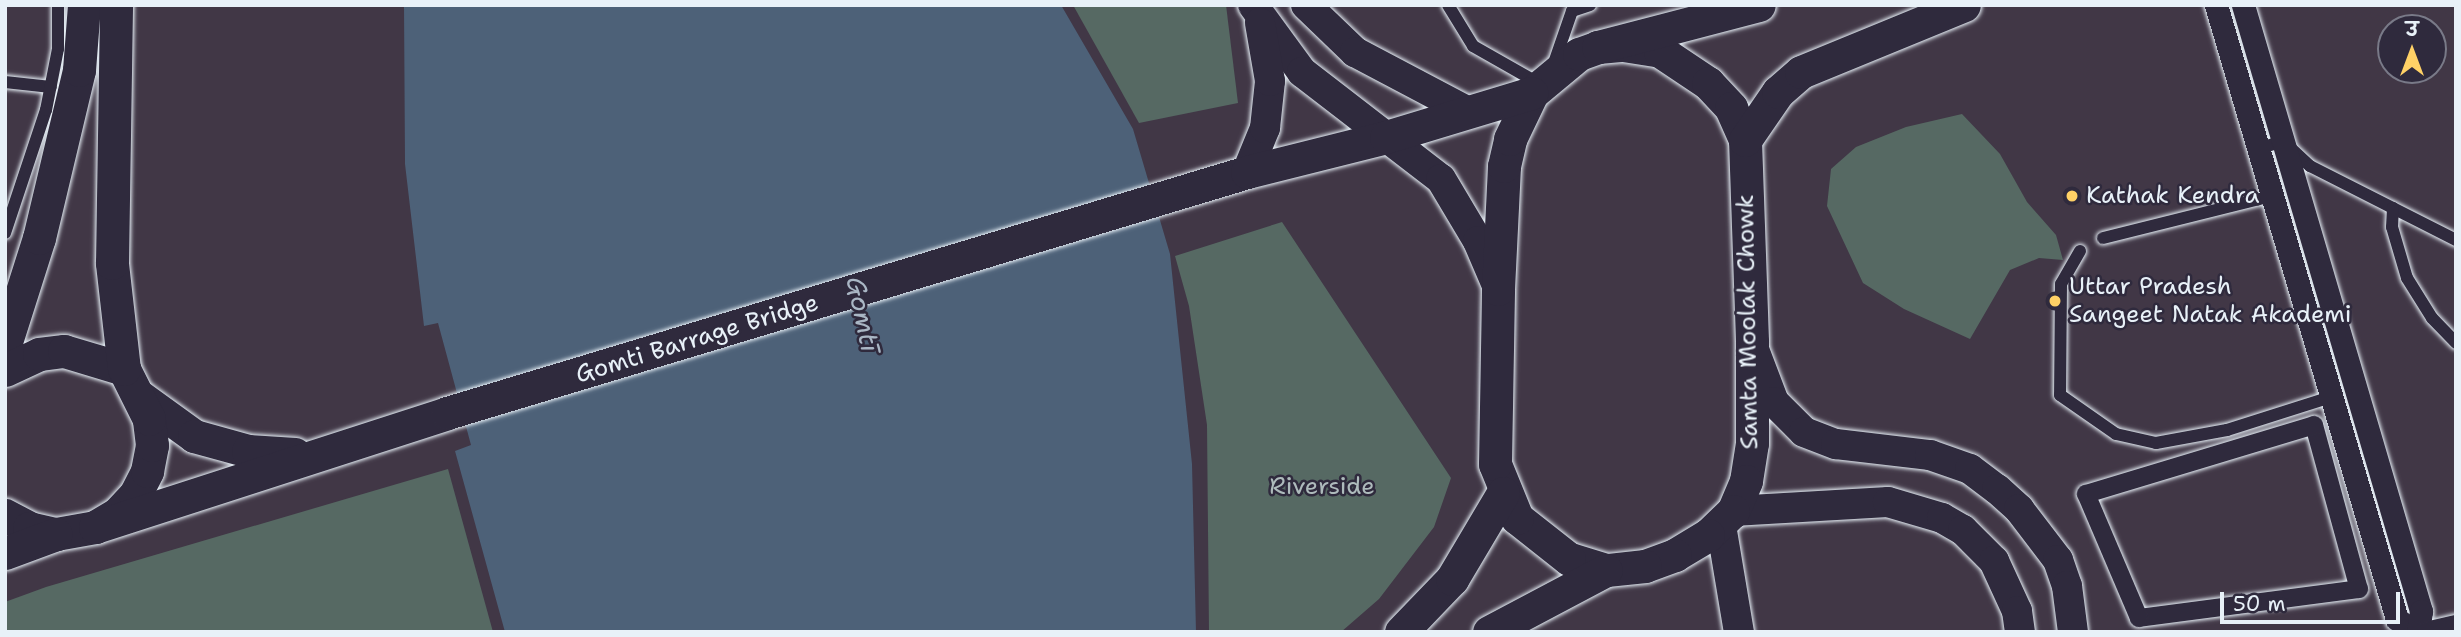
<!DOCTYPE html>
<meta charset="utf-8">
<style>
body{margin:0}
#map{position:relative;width:2461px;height:637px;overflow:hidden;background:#413746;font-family:"Shantell Sans","Playpen Sans Deva",sans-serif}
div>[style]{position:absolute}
.green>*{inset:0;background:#566963}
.water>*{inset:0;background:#4d6178}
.roads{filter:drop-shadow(0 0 2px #e8f1f8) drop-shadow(0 0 2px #e8f1f8)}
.service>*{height:12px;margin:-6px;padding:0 6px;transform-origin:6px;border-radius:6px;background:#2f2a3d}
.pedestrian>*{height:18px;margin:-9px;padding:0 9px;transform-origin:9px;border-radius:9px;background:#2f2a3d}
.minor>*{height:23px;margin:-11.5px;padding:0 11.5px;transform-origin:11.5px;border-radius:11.5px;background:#2f2a3d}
.tertiary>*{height:30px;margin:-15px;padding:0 15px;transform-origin:15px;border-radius:15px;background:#2f2a3d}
.secondary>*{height:33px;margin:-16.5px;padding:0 16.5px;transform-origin:16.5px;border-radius:16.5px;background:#2f2a3d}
.dots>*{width:19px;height:19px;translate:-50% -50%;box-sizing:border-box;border:4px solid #2f2a3d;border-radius:50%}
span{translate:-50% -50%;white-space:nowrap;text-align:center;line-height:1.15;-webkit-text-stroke:5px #2f2a3d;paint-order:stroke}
.poi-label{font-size:24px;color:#e8f1f8}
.left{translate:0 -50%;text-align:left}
.street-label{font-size:24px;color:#e8f1f8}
.park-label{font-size:24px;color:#aebbbc}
.water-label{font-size:26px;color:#aab7c5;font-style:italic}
.frame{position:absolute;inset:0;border:7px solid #e8f1f8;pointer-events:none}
.north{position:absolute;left:2377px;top:14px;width:70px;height:70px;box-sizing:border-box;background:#2f2a3d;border:2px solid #797a88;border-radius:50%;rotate:0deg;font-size:19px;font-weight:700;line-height:28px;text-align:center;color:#e8f1f8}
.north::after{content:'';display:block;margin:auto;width:24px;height:32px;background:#ffd166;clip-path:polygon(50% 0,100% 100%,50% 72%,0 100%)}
.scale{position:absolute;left:2220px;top:592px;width:180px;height:32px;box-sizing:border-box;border:4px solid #e8f1f8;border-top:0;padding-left:9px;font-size:21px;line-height:24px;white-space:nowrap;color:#e8f1f8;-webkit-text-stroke:5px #2f2a3d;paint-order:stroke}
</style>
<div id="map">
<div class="green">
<div style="clip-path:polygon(1073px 5px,1226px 5px,1238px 103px,1139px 123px)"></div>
<div style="clip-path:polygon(1962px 114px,2000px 154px,2027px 202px,2056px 235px,2063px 260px,2039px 258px,2010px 270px,1970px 339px,1904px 309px,1863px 283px,1827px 206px,1831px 169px,1856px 147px,1906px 127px)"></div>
<div style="clip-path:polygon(1282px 222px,1451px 478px,1434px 527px,1379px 599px,1341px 632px,1209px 632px,1207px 425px,1189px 306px,1175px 256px)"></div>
<div style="clip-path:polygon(448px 469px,493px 632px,5px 632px,5px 602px,46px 587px)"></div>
</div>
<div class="water">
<div style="clip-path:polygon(404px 5px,1061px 5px,1133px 129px,1170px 254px,1192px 464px,1196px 632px,505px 632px,455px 451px,471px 445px,438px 323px,424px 326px,405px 164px)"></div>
</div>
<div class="roads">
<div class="service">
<div style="left:1448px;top:5px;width:48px;rotate:58.6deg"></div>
<div style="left:1473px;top:46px;width:77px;rotate:29.6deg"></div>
<div style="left:1554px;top:63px;width:55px;rotate:-70.9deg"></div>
<div style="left:1572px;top:11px;width:19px;rotate:-18deg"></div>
<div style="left:5px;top:82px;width:46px;rotate:6.2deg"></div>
<div style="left:2258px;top:149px;width:26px;rotate:-18deg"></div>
<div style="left:2283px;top:141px;width:37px;rotate:43deg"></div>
<div style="left:2310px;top:166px;width:164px;rotate:26.9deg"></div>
<div style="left:2393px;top:208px;width:19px;rotate:93deg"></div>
<div style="left:2392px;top:227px;width:53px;rotate:73.6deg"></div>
<div style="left:2407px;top:278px;width:47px;rotate:58deg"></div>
<div style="left:2432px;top:318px;width:35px;rotate:46deg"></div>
<div style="left:5px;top:233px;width:130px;rotate:-71.6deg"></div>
<div style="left:46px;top:110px;width:62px;rotate:-78.9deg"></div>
<div style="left:58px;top:49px;width:44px;rotate:-90deg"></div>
<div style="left:2103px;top:238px;width:174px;rotate:-14deg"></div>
<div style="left:2080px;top:251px;width:38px;rotate:120deg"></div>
<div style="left:2061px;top:284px;width:111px;rotate:90.5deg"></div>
<div style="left:2060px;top:395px;width:68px;rotate:34.9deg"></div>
<div style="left:2116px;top:434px;width:41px;rotate:12.7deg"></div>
<div style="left:2156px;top:443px;width:72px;rotate:-10.4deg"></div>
<div style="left:2227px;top:430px;width:109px;rotate:-17.6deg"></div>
</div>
<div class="pedestrian">
<div style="left:2314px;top:425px;width:170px;rotate:74.7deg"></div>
<div style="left:2359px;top:589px;width:222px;rotate:172.5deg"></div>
<div style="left:2139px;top:618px;width:135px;rotate:-113.1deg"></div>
<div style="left:2086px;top:494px;width:238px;rotate:-16.8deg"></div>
</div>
<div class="minor">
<div style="left:2216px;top:5px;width:640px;rotate:73.58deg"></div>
<div style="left:2397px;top:619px;width:22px;rotate:36deg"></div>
<div style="left:2243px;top:5px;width:632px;rotate:73.63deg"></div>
<div style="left:2421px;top:611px;width:21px;rotate:98deg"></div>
<div style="left:2429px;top:632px;width:28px;rotate:-13deg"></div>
</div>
<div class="tertiary">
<div style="left:1253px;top:5px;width:83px;rotate:53.8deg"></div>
<div style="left:1302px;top:72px;width:175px;rotate:37.6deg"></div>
<div style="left:1441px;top:179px;width:72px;rotate:59.2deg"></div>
<div style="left:1478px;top:241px;width:51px;rotate:66.9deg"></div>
<div style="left:1306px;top:5px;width:68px;rotate:43.8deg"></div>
<div style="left:1355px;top:52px;width:129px;rotate:27.8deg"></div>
<div style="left:1247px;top:172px;width:48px;rotate:-67.8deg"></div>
<div style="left:1265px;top:128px;width:47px;rotate:-83.9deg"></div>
<div style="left:1270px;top:81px;width:59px;rotate:-99.8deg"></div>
<div style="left:1755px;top:352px;width:53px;rotate:69.2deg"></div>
<div style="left:1774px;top:402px;width:42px;rotate:45deg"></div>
<div style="left:1804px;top:432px;width:34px;rotate:21deg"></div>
<div style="left:1836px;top:444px;width:95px;rotate:6.7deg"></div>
<div style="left:1930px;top:455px;width:42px;rotate:19.3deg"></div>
<div style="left:1970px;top:469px;width:34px;rotate:37deg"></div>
<div style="left:1997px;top:489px;width:30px;rotate:42deg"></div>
<div style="left:2019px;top:509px;width:64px;rotate:52.6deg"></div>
<div style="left:2058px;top:560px;width:28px;rotate:71deg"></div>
<div style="left:2067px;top:586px;width:46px;rotate:82.6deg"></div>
<div style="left:1733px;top:511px;width:155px;rotate:-3.3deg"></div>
<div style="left:1888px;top:502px;width:56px;rotate:16.5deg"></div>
<div style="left:1942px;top:518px;width:24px;rotate:30deg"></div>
<div style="left:1963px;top:530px;width:44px;rotate:45deg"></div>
<div style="left:1994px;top:561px;width:55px;rotate:65.3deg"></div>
<div style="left:2017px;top:611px;width:21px;rotate:82deg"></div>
<div style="left:1721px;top:525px;width:109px;rotate:80.5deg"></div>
</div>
<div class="secondary">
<div style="left:1598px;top:47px;width:25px;rotate:-5deg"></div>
<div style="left:1623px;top:45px;width:37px;rotate:9deg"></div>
<div style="left:1660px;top:51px;width:58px;rotate:33.7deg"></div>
<div style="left:1708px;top:83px;width:34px;rotate:47deg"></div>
<div style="left:1731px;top:108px;width:35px;rotate:66deg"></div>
<div style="left:1745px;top:140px;width:202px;rotate:88deg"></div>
<div style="left:1752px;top:342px;width:101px;rotate:90deg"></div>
<div style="left:1752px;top:443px;width:38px;rotate:99deg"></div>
<div style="left:1746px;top:481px;width:33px;rotate:113deg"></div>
<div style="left:1733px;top:511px;width:35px;rotate:136deg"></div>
<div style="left:1708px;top:535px;width:39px;rotate:149deg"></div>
<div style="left:1675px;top:555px;width:32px;rotate:160deg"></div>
<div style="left:1645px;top:566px;width:39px;rotate:174deg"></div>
<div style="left:1606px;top:570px;width:39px;rotate:-163deg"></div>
<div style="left:1569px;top:559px;width:66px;rotate:-141.7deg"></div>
<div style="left:1517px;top:518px;width:58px;rotate:-112.2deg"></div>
<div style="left:1495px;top:464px;width:175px;rotate:-89deg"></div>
<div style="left:1498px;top:289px;width:123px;rotate:-87.2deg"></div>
<div style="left:1504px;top:166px;width:28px;rotate:-77deg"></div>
<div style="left:1510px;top:139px;width:51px;rotate:-64.4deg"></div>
<div style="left:1532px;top:93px;width:61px;rotate:-39.7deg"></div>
<div style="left:1579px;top:54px;width:20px;rotate:-20deg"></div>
<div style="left:1598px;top:47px;width:166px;rotate:-14.6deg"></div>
<div style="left:1745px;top:140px;width:58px;rotate:-55.5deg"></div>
<div style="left:1778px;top:92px;width:30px;rotate:-41deg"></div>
<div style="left:1801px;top:72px;width:176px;rotate:-22.3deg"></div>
<div style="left:5px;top:345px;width:112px;rotate:-72.4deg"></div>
<div style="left:39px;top:238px;width:173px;rotate:-76.6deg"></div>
<div style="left:79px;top:70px;width:65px;rotate:-85.6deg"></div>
<div style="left:5px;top:370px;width:38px;rotate:-25deg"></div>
<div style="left:39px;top:354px;width:25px;rotate:-7deg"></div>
<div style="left:64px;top:351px;width:63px;rotate:16.7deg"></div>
<div style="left:139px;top:396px;width:68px;rotate:36deg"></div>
<div style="left:194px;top:436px;width:56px;rotate:15.5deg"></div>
<div style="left:248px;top:451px;width:47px;rotate:3.7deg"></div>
<div style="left:5px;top:515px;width:27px;rotate:28deg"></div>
<div style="left:29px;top:528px;width:28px;rotate:13deg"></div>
<div style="left:56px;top:534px;width:40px;rotate:-10deg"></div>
<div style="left:95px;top:527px;width:26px;rotate:-31deg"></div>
<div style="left:117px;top:514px;width:26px;rotate:-47deg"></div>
<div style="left:135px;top:495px;width:27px;rotate:-63deg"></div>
<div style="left:147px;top:471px;width:26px;rotate:-79deg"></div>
<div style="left:152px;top:445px;width:26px;rotate:-97deg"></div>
<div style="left:149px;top:419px;width:56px;rotate:-116.6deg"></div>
<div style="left:124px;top:369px;width:107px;rotate:-96.5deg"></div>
<div style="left:112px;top:263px;width:258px;rotate:-89.1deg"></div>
<div style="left:95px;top:527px;width:370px;rotate:-17.9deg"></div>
<div style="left:447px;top:413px;width:836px;rotate:-16.76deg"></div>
<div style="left:1247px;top:172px;width:143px;rotate:-14.1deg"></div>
<div style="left:1386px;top:137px;width:152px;rotate:-16.8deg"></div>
<div style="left:5px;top:553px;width:54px;rotate:-20.4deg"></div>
<div style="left:1401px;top:632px;width:74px;rotate:-46.1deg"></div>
<div style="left:1452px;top:579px;width:100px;rotate:-59.3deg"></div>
<div style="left:1489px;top:632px;width:132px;rotate:-27.9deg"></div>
</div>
</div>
<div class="dots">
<div style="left:2072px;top:196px;background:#ffd166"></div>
<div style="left:2055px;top:301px;background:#ffd166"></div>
</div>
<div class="poi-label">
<span class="left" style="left:2086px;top:196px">Kathak Kendra</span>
<span class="left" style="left:2069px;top:301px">Uttar Pradesh<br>Sangeet Natak Akademi</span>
</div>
<div class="street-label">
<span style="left:1748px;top:322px;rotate:-91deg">Samta Moolak Chowk</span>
<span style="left:697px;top:339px;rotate:-17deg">Gomti Barrage Bridge</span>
</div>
<div class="park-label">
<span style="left:1322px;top:487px">Riverside</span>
</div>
<div class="water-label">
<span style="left:863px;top:314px;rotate:78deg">Gomtī</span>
</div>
<div class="frame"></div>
<div class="north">उ</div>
<div class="scale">50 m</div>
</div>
